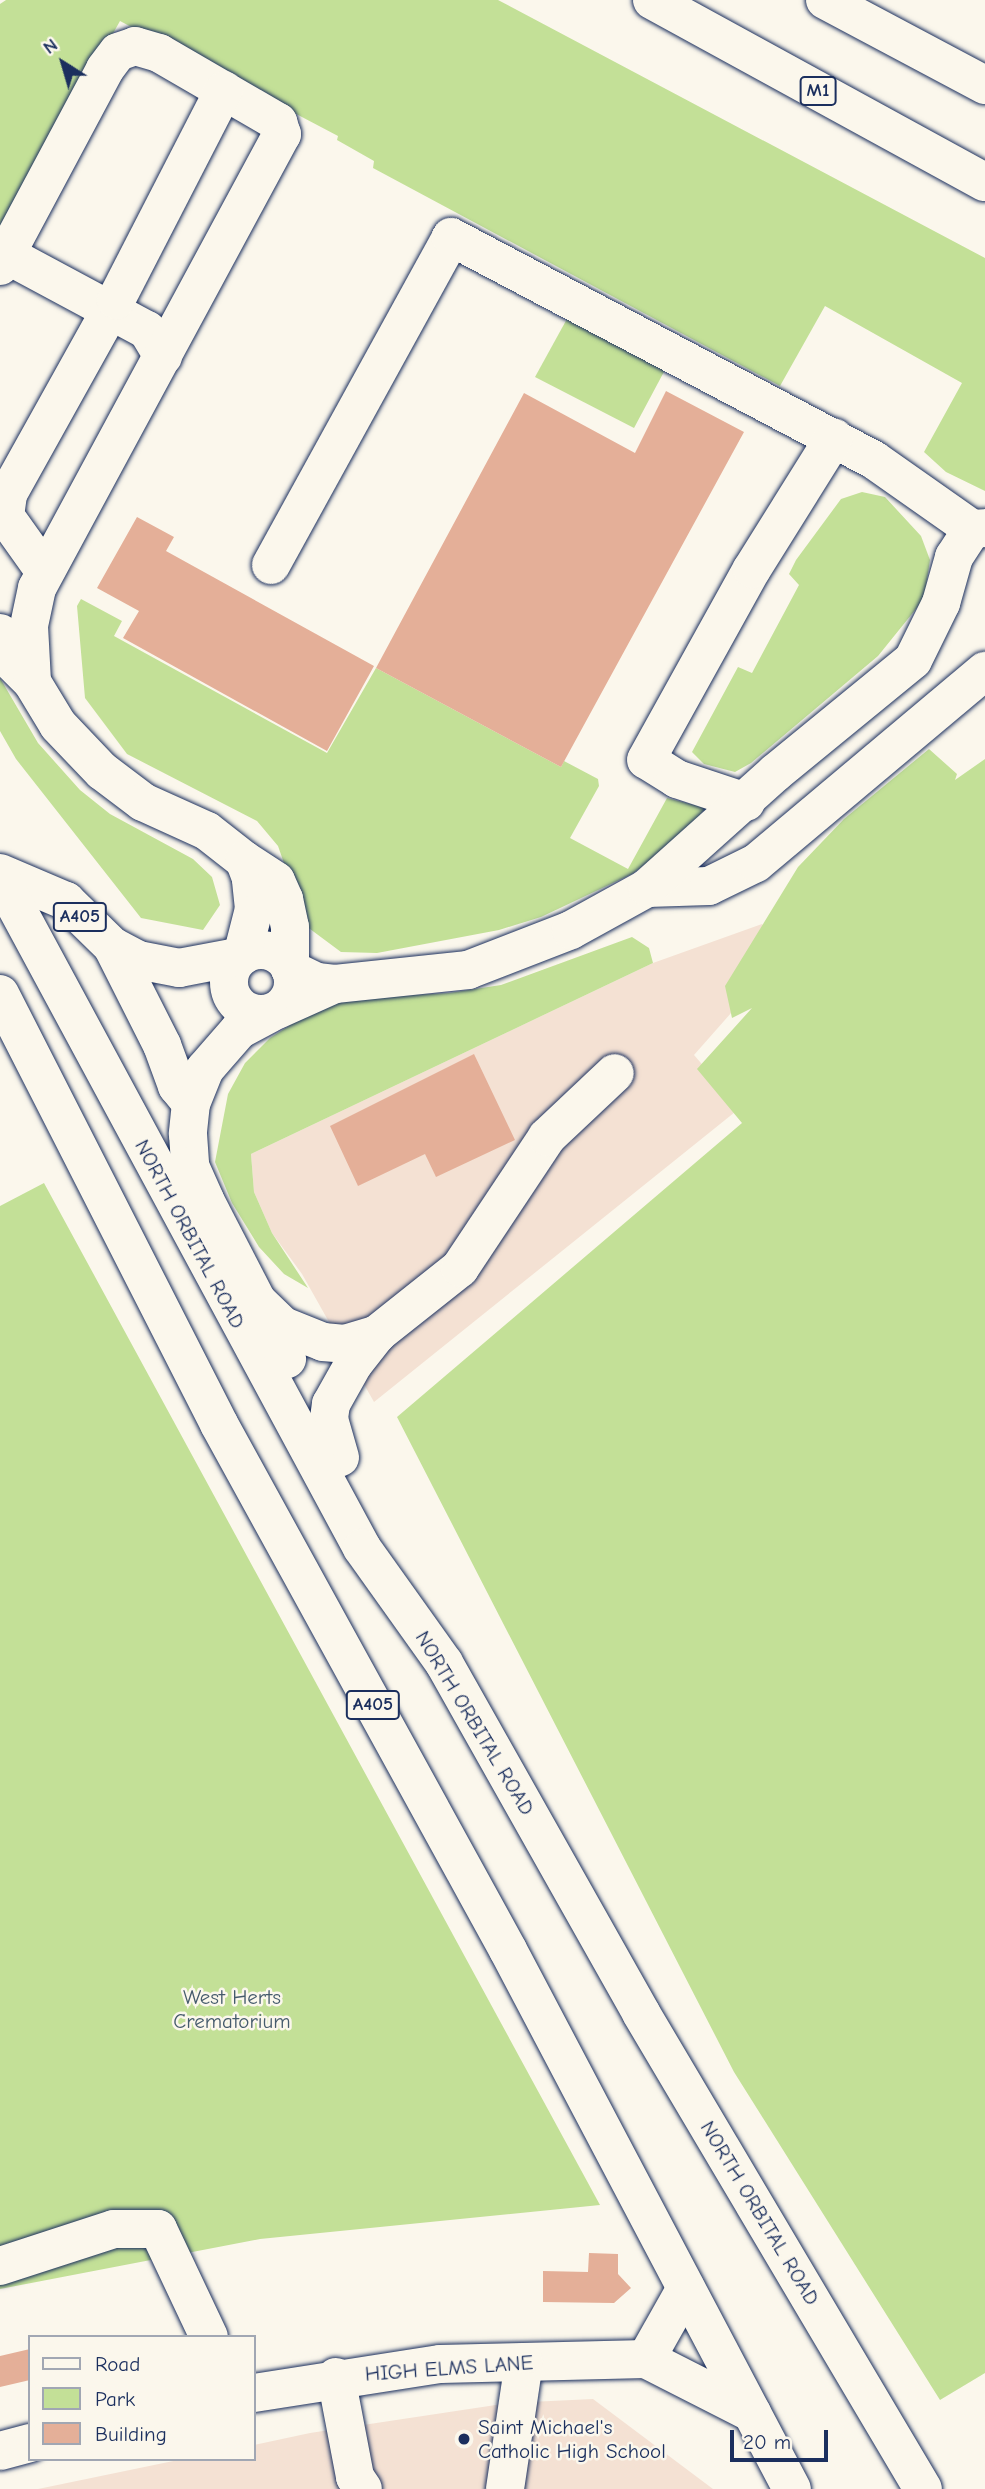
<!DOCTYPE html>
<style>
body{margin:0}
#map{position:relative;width:985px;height:2489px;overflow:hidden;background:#fbf7ec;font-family:"Comic Neue",sans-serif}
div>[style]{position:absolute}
.built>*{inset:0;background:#f4e1d3}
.green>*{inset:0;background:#c3e097}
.building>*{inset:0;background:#e4af98}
.roads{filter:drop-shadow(0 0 2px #1b2f5e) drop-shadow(0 0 2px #1b2f5e)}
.minor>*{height:38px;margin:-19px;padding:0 19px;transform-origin:19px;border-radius:19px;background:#fbf7ec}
.minor>.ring{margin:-19px;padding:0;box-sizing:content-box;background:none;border:38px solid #fbf7ec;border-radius:50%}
.highway>*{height:38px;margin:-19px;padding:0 19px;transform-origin:19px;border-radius:19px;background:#fbf7ec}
.dots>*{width:19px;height:19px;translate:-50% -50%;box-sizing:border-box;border:4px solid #fbf7ec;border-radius:50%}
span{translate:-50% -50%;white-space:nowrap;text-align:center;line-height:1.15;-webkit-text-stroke:5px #fbf7ec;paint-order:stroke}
.shield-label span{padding:2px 5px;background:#fbf7ec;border:2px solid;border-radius:5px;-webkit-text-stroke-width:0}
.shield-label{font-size:19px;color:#1b2f5e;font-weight:700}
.street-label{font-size:21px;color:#1b2f5e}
.park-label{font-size:21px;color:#455b6c}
.poi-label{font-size:21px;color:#1b2f5e}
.left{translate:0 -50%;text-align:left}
.legend{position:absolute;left:28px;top:2335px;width:228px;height:126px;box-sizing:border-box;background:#fbf7ec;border:2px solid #a1a7b3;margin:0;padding:9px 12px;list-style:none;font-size:21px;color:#1b2f5e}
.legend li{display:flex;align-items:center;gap:14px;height:35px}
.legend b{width:35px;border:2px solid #a1a7b3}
.north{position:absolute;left:28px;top:28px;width:70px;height:70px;-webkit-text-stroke:5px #fbf7ec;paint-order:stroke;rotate:323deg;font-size:19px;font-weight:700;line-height:28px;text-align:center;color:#1b2f5e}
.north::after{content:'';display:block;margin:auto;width:24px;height:32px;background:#1b2f5e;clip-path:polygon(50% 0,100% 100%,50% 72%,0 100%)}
.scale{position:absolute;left:730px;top:2430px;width:98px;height:32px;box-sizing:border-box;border:4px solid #1b2f5e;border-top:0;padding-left:9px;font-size:21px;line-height:24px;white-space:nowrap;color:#1b2f5e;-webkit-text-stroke:5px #fbf7ec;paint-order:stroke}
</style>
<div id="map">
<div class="built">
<div style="clip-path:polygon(762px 924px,784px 953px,694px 1055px,740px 1108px,374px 1402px,302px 1274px,272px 1233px,254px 1192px,251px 1154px,653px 963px)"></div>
<div style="clip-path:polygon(593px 2399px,713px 2489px,38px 2489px,183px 2459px,254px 2459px,254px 2445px,310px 2433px,509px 2403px)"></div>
</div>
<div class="green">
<div style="clip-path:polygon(6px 0,498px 0,985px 258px,985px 491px,946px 472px,924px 452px,962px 383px,825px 306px,780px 386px,373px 168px,374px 161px,337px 140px,338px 136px,120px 21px,0 235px,0 4px)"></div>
<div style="clip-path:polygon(568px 317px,666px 368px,634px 428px,535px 377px)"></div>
<div style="clip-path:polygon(862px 492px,885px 497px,921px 536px,930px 560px,924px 599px,878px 656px,751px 763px,735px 772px,704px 764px,692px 752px,738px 667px,752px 673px,799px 585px,789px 574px,796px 560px,841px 499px)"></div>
<div style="clip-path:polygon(81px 599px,122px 621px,114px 636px,327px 753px,376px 668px,561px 767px,564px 761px,598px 779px,599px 786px,570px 838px,628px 869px,667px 798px,706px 808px,674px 843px,632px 874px,541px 917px,499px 930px,377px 953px,341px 952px,306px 926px,278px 846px,257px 821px,127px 754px,85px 698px,77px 606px)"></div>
<div style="clip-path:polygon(0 678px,38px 743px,80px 790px,110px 814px,193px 859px,212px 877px,220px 905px,203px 930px,141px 918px,16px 759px,0 731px)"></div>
<div style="clip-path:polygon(929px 749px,957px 774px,955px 780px,985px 759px,985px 2373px,940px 2400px,734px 2072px,397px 1417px,742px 1123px,697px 1069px,752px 1008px,732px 1018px,725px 986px,798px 867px,844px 819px)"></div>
<div style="clip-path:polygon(632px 937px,649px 948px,653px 963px,251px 1154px,254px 1192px,272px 1233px,308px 1288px,284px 1274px,259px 1247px,232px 1203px,215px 1162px,228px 1094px,245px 1063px,270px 1038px,320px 1006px,358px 998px,449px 993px,501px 985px)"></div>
<div style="clip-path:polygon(44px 1183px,600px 2205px,260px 2239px,0 2289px,0 1206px)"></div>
</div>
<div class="building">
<div style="clip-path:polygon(666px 391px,744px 432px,561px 767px,376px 668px,524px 393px,635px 453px)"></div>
<div style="clip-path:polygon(137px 517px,174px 537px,166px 551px,374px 666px,327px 751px,123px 638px,139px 611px,97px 588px)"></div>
<div style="clip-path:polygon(474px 1054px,515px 1140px,436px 1177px,425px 1154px,358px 1186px,330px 1126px)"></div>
<div style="clip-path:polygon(589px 2253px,618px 2254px,618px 2274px,631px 2288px,614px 2303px,543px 2302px,543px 2271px,588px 2272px)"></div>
<div style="clip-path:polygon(30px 2349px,30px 2380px,0 2387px,0 2356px)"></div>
</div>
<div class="roads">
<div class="minor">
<div style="left:7px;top:255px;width:159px;rotate:28.2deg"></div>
<div style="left:147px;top:330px;width:31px;rotate:59deg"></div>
<div style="left:0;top:266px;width:223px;rotate:-61.9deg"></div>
<div style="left:105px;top:69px;width:21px;rotate:-53deg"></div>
<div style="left:118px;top:52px;width:18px;rotate:-19deg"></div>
<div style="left:135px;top:46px;width:25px;rotate:16deg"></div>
<div style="left:159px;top:53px;width:138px;rotate:30.1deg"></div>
<div style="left:278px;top:122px;width:13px;rotate:72deg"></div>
<div style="left:282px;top:134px;width:516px;rotate:118.35deg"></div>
<div style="left:37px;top:588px;width:39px;rotate:102deg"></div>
<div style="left:29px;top:626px;width:56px;rotate:86.9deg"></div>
<div style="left:271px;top:565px;width:374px;rotate:-61.2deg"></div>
<div style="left:451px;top:237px;width:478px;rotate:27.8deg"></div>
<div style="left:874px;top:460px;width:120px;rotate:35.1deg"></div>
<div style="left:972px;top:529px;width:13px;rotate:-4deg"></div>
<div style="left:45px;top:572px;width:69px;rotate:-125.5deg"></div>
<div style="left:5px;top:516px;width:22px;rotate:-82deg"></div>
<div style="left:8px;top:494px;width:222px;rotate:-60.9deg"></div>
<div style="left:116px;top:300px;width:236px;rotate:-62.8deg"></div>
<div style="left:0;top:633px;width:31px;rotate:68deg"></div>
<div style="left:12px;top:662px;width:28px;rotate:45deg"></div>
<div style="left:32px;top:682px;width:50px;rotate:58.8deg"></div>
<div style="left:58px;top:725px;width:64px;rotate:46.3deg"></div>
<div style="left:102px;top:771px;width:51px;rotate:37.1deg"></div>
<div style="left:143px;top:802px;width:70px;rotate:24.4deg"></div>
<div style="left:207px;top:831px;width:47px;rotate:38.1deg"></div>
<div style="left:746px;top:802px;width:73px;rotate:-161.6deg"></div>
<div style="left:677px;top:779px;width:36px;rotate:-148deg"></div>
<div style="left:646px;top:760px;width:218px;rotate:-61deg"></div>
<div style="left:752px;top:569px;width:155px;rotate:-58deg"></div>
<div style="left:647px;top:888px;width:62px;rotate:-1.8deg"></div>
<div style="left:709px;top:886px;width:52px;rotate:-26.1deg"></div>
<div style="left:756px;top:863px;width:299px;rotate:-40deg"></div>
<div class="ring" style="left:229px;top:950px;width:26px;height:26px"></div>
<div style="left:242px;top:956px;width:49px;rotate:-75.7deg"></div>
<div style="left:254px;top:909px;width:31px;rotate:-96deg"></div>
<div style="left:251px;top:878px;width:19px;rotate:-111deg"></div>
<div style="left:244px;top:860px;width:38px;rotate:33deg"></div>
<div style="left:276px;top:881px;width:20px;rotate:66deg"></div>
<div style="left:284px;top:899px;width:29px;rotate:78deg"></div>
<div style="left:290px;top:927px;width:42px;rotate:90deg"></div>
<div style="left:290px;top:969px;width:30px;rotate:26deg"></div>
<div style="left:317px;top:982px;width:18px;rotate:6deg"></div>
<div style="left:335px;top:984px;width:61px;rotate:155.9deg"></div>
<div style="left:335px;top:984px;width:134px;rotate:-6deg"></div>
<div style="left:468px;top:970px;width:110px;rotate:-21.2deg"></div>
<div style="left:571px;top:930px;width:87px;rotate:-28.9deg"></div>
<div style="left:647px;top:888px;width:172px;rotate:-41.9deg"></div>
<div style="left:775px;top:773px;width:178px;rotate:-39.3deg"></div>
<div style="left:913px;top:660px;width:64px;rotate:-63.8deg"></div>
<div style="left:941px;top:603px;width:48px;rotate:-74.2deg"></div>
<div style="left:954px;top:557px;width:33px;rotate:-57deg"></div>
<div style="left:257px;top:1301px;width:36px;rotate:44deg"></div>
<div style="left:283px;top:1326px;width:43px;rotate:21.8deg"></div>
<div style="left:323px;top:1342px;width:22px;rotate:5deg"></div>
<div style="left:345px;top:1344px;width:34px;rotate:-17deg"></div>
<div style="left:377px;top:1334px;width:37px;rotate:128deg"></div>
<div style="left:354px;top:1363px;width:47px;rotate:119.3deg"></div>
<div style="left:331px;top:1404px;width:15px;rotate:98deg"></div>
<div style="left:329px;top:1419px;width:40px;rotate:74deg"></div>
<div style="left:377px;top:1334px;width:106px;rotate:-38.5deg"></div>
<div style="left:460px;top:1268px;width:157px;rotate:-56.4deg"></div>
<div style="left:547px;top:1137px;width:93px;rotate:-43.3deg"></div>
<div style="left:0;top:2266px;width:120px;rotate:-18deg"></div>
<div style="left:114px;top:2229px;width:44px"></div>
<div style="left:158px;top:2229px;width:119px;rotate:64.7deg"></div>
<div style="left:646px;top:2359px;width:81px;rotate:-60.6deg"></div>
<div style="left:336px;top:2377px;width:102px;rotate:79.2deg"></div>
<div style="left:355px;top:2477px;width:14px;rotate:56deg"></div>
<div style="left:254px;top:2393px;width:188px;rotate:-8.9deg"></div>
<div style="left:440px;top:2364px;width:206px;rotate:-1.4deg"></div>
<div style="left:646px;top:2359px;width:119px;rotate:27deg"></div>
<div style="left:0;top:2451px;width:31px;rotate:-15deg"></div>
<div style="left:505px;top:2489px;width:128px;rotate:-81.5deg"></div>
</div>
<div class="highway">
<div style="left:652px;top:0;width:379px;rotate:28.7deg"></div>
<div style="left:825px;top:0;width:181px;rotate:28deg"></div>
<div style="left:0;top:873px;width:72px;rotate:23deg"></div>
<div style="left:66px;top:901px;width:64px;rotate:44.4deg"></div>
<div style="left:112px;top:946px;width:30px;rotate:28deg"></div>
<div style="left:138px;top:960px;width:42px;rotate:11deg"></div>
<div style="left:179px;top:968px;width:64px;rotate:-10.8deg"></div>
<div style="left:0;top:877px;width:762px;rotate:61.65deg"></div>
<div style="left:362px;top:1548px;width:141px;rotate:54.5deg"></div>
<div style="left:444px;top:1663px;width:402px;rotate:60.6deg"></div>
<div style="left:641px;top:2013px;width:553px;rotate:59.36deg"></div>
<div style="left:112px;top:946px;width:111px;rotate:63.2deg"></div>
<div style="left:162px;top:1045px;width:44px;rotate:69.9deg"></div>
<div style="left:177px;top:1086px;width:22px;rotate:51deg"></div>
<div style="left:0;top:994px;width:483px;rotate:63deg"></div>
<div style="left:219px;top:1424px;width:600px;rotate:61.21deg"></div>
<div style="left:508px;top:1950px;width:609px;rotate:62.22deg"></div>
<div style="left:269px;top:1014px;width:34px;rotate:152deg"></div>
<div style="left:239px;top:1030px;width:52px;rotate:131.1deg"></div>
<div style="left:205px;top:1069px;width:37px;rotate:112deg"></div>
<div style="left:191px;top:1103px;width:31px;rotate:96deg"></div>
<div style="left:188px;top:1134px;width:32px;rotate:86deg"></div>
<div style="left:190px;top:1166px;width:37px;rotate:66deg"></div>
<div style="left:205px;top:1200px;width:179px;rotate:62.7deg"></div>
</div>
</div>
<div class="dots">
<div style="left:464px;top:2439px;background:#1b2f5e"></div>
</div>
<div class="shield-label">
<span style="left:818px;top:91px">M1</span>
<span style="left:80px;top:917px">A405</span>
<span style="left:373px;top:1705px">A405</span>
</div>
<div class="street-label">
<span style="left:190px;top:1234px;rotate:62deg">NORTH ORBITAL ROAD</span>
<span style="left:475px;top:1723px;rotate:59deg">NORTH ORBITAL ROAD</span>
<span style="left:760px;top:2213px;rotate:59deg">NORTH ORBITAL ROAD</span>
<span style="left:449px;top:2368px;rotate:-4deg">HIGH ELMS LANE</span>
</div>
<div class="park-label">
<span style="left:232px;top:2009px">West Herts<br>Crematorium</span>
</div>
<div class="poi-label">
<span class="left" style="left:478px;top:2439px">Saint Michael's<br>Catholic High School</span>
</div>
<ul class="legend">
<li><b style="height:9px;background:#fbf7ec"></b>Road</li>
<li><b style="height:19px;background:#c3e097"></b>Park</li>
<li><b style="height:19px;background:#e4af98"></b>Building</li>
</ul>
<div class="north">N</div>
<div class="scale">20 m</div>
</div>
